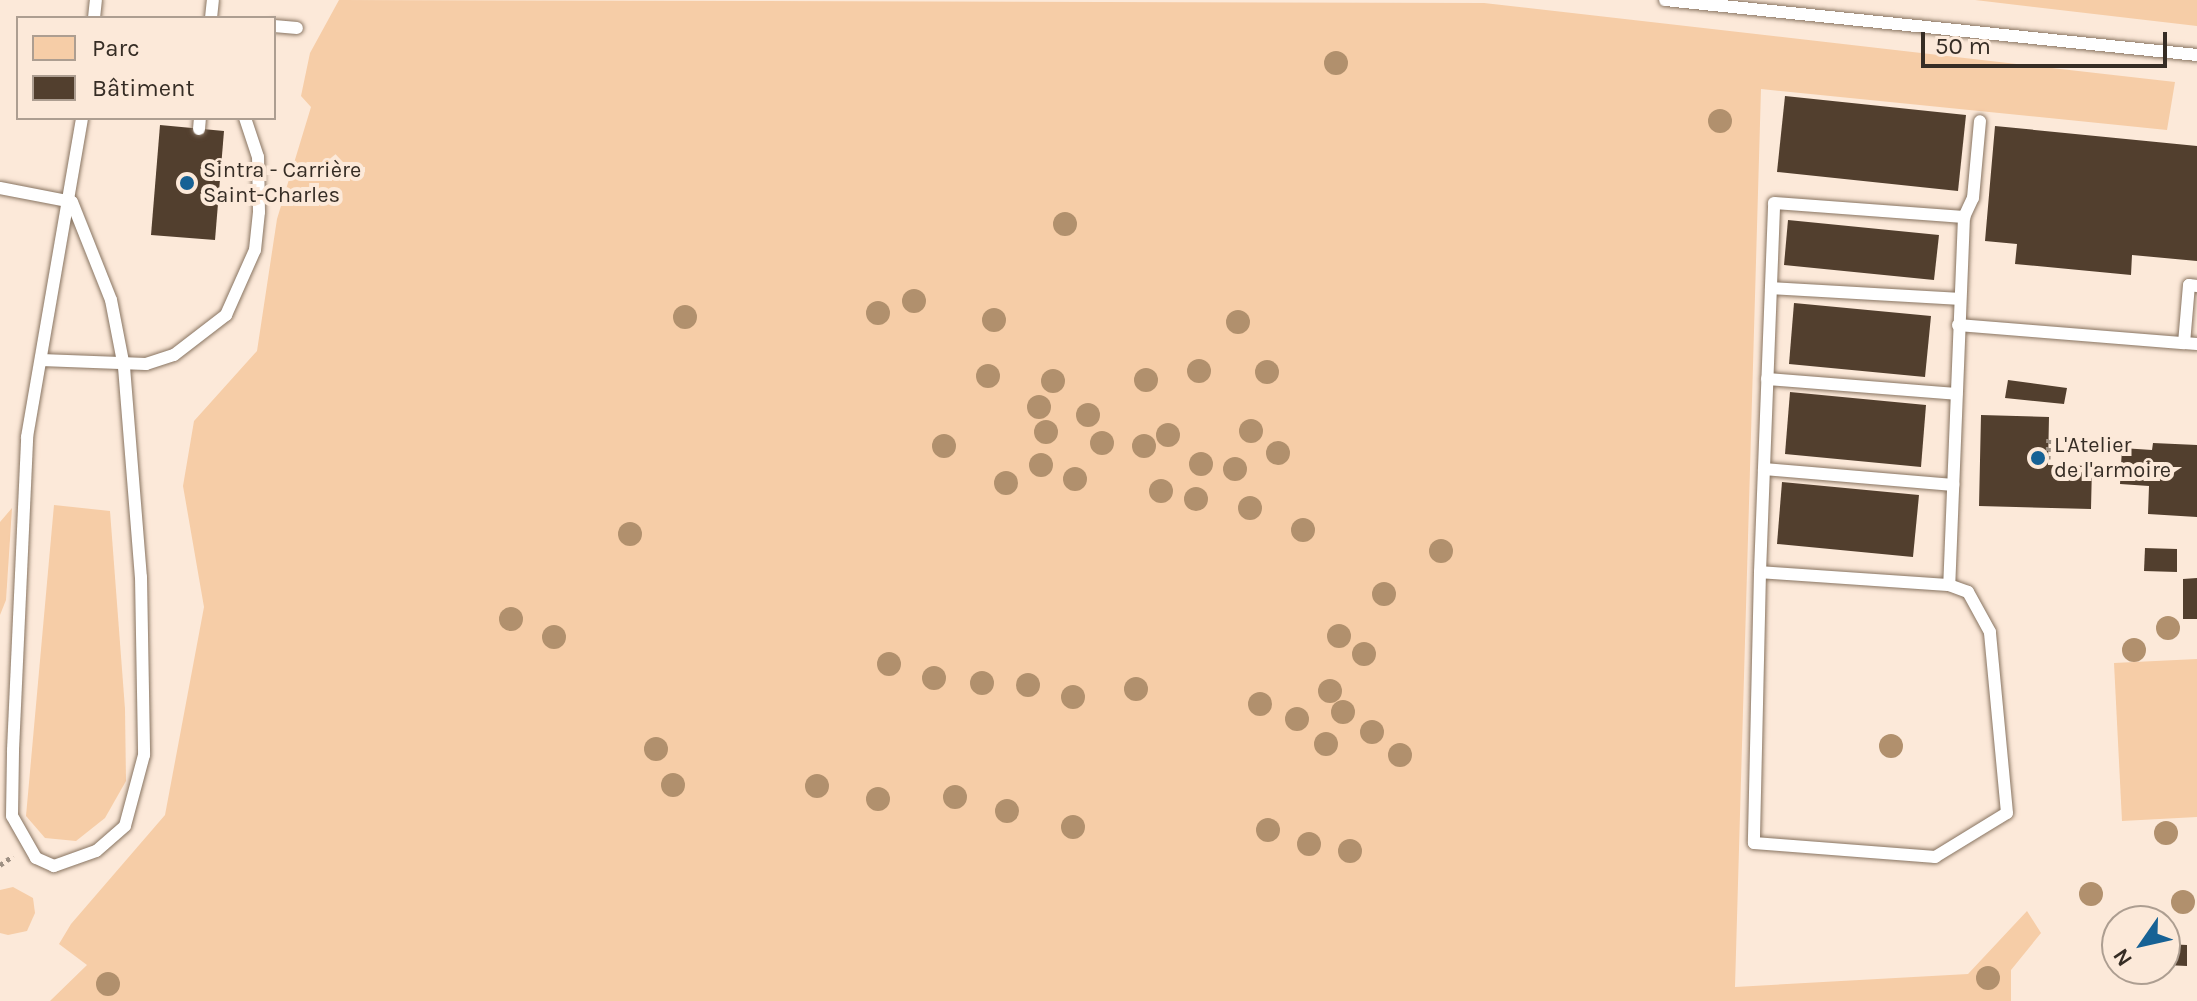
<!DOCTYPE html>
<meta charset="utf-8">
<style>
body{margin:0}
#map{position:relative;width:2197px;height:1001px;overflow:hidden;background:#fce9d9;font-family:Karla,sans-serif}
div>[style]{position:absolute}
.green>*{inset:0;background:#f6cda7}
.building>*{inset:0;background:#523f2e}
.path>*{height:5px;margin-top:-2.5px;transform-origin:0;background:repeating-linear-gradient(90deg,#9e9083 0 4px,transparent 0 8px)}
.roads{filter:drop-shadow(0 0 2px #887461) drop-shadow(0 0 2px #887461)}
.service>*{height:12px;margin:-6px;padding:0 6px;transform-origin:6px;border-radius:6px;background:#fff}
.trees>*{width:24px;height:24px;margin:-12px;border-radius:50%;background:#b1906d}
.dots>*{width:22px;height:22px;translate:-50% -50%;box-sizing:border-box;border:4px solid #fce9d9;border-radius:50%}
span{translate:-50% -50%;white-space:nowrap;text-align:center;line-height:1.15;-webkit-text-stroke:8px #fce9d9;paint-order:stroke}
.poi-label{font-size:22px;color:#362d25}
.left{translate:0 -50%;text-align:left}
.legend{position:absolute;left:16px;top:16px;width:260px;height:104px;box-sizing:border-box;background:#fce9d9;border:2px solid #ad9e91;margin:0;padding:10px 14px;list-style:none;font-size:24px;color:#362d25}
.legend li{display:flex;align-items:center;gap:16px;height:40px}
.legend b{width:40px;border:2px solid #ad9e91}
.north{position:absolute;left:2101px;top:905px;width:80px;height:80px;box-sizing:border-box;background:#fce9d9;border:2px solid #ad9e91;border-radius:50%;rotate:236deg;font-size:22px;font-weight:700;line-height:32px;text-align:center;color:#362d25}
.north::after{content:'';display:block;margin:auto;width:28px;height:36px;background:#176295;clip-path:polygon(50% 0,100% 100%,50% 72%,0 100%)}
.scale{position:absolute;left:1921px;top:32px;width:246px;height:36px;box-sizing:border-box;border:4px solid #362d25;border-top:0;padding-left:10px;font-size:24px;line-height:28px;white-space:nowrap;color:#362d25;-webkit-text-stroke:6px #fce9d9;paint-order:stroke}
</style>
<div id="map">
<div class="green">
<div style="clip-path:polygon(339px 0,1484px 3px,2175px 82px,2167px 130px,1761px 89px,1735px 987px,1968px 974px,2027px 911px,2041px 933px,2011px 970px,2011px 1001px,50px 1001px,87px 965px,59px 944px,71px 924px,165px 815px,204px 607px,183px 486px,194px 421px,257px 351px,277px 219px,311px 107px,301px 96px,310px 53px)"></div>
<div style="clip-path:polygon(1975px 0,2197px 0,2197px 26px)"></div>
<div style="clip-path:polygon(54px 505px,110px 511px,125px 709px,126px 781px,105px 818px,76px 841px,45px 838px,26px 816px)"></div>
<div style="clip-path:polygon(12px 508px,6px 600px,0 615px,0 522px)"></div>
<div style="clip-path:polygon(2197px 659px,2197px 817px,2122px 821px,2114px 663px)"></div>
<div style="clip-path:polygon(13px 887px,33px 898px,35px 913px,27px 931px,8px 935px,0 933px,0 890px)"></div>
</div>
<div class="building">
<div style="clip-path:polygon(1785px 96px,1966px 115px,1958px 191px,1777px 172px)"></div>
<div style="clip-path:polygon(160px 125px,224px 131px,215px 240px,151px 235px)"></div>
<div style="clip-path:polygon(1995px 126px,2197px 146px,2197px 261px,2132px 255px,2131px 275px,2015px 264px,2017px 244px,1985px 241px)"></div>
<div style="clip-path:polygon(1788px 220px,1939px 235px,1934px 280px,1784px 265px)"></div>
<div style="clip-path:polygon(1794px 303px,1931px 316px,1925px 377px,1789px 364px)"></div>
<div style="clip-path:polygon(2008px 380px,2067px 388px,2064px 404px,2005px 398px)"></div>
<div style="clip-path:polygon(1790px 392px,1926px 405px,1921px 467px,1785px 454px)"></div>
<div style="clip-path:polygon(1981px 415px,2049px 417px,2048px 465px,2092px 466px,2091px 509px,1979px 506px)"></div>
<div style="clip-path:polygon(2153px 443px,2197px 445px,2197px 517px,2148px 514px,2149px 486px,2120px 484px,2122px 448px,2152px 450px)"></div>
<div style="clip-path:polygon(1782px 482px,1919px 495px,1913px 557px,1777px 544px)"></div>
<div style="clip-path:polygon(2145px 548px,2177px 549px,2177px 572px,2144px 571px)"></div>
<div style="clip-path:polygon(2197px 578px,2197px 619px,2183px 619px,2183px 579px)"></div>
<div style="clip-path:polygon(2165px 944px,2187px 945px,2187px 966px,2165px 965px)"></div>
</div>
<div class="path">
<div style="left:2048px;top:459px;width:23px;rotate:-88deg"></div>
<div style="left:0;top:865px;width:16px;rotate:-35deg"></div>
</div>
<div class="roads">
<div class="service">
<div style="left:1665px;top:0;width:535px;rotate:5.9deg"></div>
<div style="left:94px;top:18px;width:18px;rotate:-84deg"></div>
<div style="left:211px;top:18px;width:18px;rotate:-84deg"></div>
<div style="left:274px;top:26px;width:23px;rotate:5deg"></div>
<div style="left:199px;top:129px;width:11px;rotate:-85deg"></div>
<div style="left:0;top:188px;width:73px;rotate:11deg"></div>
<div style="left:72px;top:202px;width:105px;rotate:68.3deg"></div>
<div style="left:111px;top:300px;width:68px;rotate:79deg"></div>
<div style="left:124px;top:367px;width:211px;rotate:85.4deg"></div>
<div style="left:141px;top:577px;width:178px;rotate:89deg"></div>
<div style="left:144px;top:755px;width:73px;rotate:105deg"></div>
<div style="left:125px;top:826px;width:38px;rotate:139deg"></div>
<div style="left:96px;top:851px;width:45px;rotate:160.3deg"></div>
<div style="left:54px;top:866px;width:20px;rotate:-156deg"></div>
<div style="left:36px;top:858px;width:48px;rotate:-119.7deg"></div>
<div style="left:12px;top:816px;width:66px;rotate:-89.1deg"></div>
<div style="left:13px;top:750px;width:313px;rotate:-87.4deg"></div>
<div style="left:27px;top:437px;width:324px;rotate:-80.2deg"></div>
<div style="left:1774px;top:203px;width:191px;rotate:4.2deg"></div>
<div style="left:1964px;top:217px;width:368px;rotate:92.3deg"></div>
<div style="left:1949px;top:585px;width:189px;rotate:-176.1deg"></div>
<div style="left:1760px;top:572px;width:369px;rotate:-87.8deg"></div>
<div style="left:1964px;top:217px;width:21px;rotate:-65deg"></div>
<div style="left:1973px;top:198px;width:77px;rotate:-84.8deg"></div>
<div style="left:2197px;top:286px;width:8px;rotate:-173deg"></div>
<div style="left:2189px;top:285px;width:58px;rotate:94.9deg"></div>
<div style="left:2184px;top:343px;width:13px;rotate:4deg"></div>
<div style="left:1771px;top:288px;width:189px;rotate:3.3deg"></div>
<div style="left:1958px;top:325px;width:227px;rotate:4.6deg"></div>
<div style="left:41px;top:360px;width:105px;rotate:2.2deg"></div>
<div style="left:146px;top:364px;width:29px;rotate:-18deg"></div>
<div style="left:174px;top:355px;width:66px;rotate:-37.6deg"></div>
<div style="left:226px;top:315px;width:71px;rotate:-66deg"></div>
<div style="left:255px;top:250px;width:38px;rotate:-84deg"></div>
<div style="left:259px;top:212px;width:55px;rotate:-91deg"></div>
<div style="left:258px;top:157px;width:41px;rotate:-108.4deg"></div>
<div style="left:1767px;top:379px;width:190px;rotate:4.5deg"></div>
<div style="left:1764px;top:469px;width:190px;rotate:4.8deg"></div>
<div style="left:1760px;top:572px;width:271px;rotate:91.3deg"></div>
<div style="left:1754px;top:843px;width:182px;rotate:4.4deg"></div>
<div style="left:1935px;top:857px;width:84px;rotate:-31.4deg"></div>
<div style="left:2007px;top:813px;width:182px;rotate:-95.4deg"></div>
<div style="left:1990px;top:632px;width:46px;rotate:-118.8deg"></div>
<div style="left:1968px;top:592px;width:20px;rotate:-160deg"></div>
</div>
</div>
<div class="trees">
<div style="left:1336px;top:63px"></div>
<div style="left:1720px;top:121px"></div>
<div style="left:1065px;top:224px"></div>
<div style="left:914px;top:301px"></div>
<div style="left:878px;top:313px"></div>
<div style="left:685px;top:317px"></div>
<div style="left:994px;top:320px"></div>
<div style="left:1238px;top:322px"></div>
<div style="left:1199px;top:371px"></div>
<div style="left:1267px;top:372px"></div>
<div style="left:988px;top:376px"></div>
<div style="left:1146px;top:380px"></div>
<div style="left:1053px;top:381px"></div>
<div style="left:1039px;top:407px"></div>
<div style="left:1088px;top:415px"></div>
<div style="left:1251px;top:431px"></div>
<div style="left:1046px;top:432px"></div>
<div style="left:1168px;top:435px"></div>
<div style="left:1102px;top:443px"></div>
<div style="left:944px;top:446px"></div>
<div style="left:1144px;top:446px"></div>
<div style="left:1278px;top:453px"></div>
<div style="left:1201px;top:464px"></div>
<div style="left:1041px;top:465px"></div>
<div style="left:1235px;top:469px"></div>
<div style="left:1075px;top:479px"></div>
<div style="left:1006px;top:483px"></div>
<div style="left:1161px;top:491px"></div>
<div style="left:1196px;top:499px"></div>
<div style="left:1250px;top:508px"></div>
<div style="left:1303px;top:530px"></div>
<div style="left:630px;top:534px"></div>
<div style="left:1441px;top:551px"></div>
<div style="left:1384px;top:594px"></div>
<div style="left:511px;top:619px"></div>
<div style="left:2168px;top:628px"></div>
<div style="left:1339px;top:636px"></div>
<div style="left:554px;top:637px"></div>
<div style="left:2134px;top:650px"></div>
<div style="left:1364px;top:654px"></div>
<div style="left:889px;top:664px"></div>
<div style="left:934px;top:678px"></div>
<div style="left:982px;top:683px"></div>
<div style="left:1028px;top:685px"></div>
<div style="left:1136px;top:689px"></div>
<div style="left:1330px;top:691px"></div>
<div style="left:1073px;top:697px"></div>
<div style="left:1260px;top:704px"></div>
<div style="left:1343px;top:712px"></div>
<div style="left:1297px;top:719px"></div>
<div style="left:1372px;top:732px"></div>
<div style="left:1326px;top:744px"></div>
<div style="left:1891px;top:746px"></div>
<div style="left:656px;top:749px"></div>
<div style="left:1400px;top:755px"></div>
<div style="left:673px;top:785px"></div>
<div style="left:817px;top:786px"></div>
<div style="left:955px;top:797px"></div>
<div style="left:878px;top:799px"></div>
<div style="left:1007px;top:811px"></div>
<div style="left:1073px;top:827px"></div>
<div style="left:1268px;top:830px"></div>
<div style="left:2166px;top:833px"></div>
<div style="left:1309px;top:844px"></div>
<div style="left:1350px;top:851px"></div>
<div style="left:2091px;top:894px"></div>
<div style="left:2183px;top:902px"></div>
<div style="left:1988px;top:978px"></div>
<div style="left:108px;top:984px"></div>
</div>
<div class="dots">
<div style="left:187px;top:183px;background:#176295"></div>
<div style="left:2038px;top:458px;background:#176295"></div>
</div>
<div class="poi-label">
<span class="left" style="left:203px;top:183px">Sintra - Carrière<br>Saint-Charles</span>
<span class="left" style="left:2054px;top:458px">L'Atelier<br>de l'armoire</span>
</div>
<ul class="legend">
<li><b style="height:22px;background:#f6cda7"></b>Parc</li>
<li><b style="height:22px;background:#523f2e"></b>Bâtiment</li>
</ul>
<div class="north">N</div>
<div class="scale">50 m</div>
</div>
